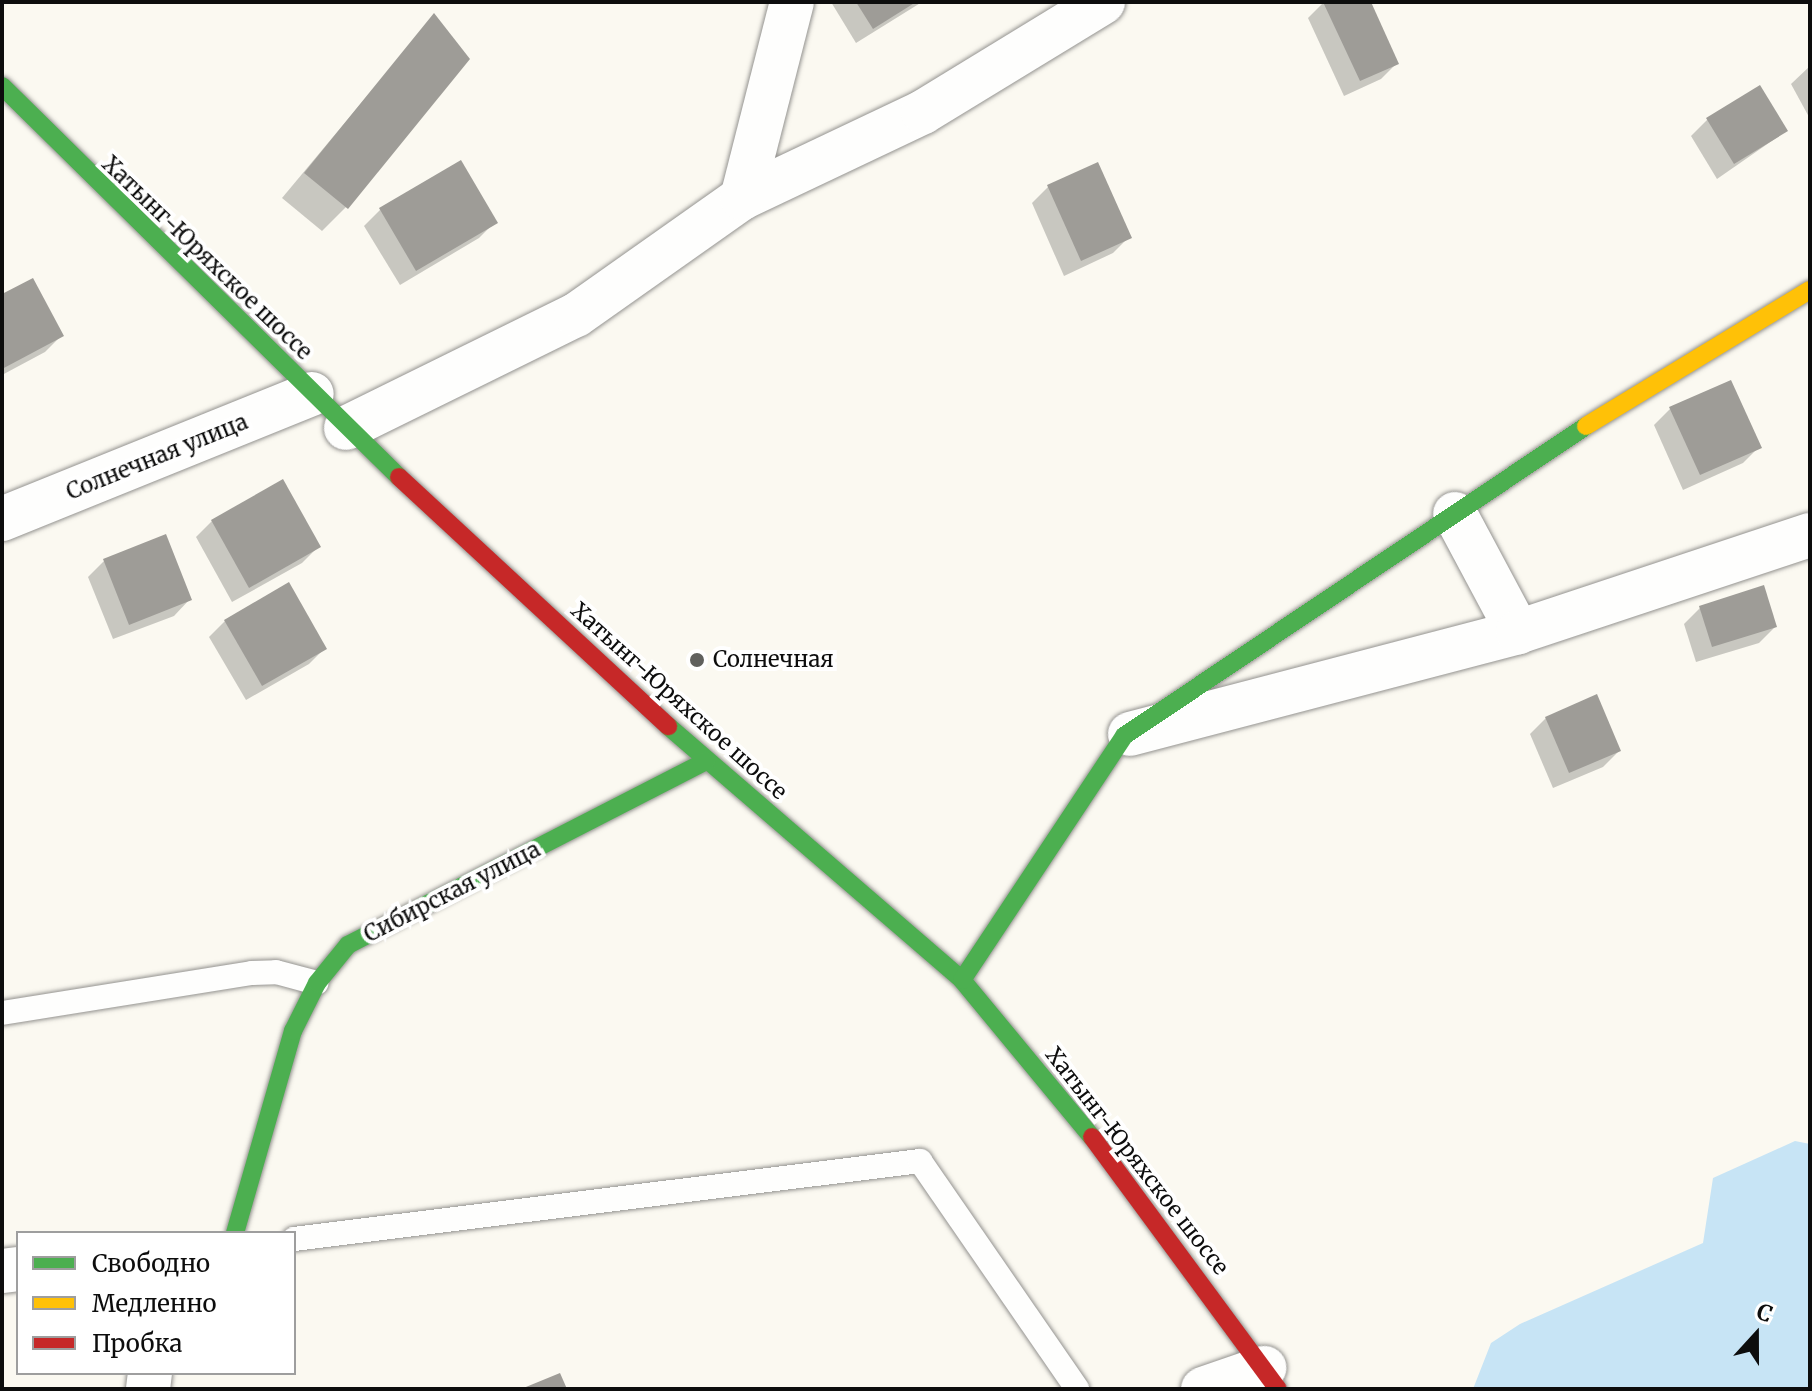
<!DOCTYPE html>
<meta charset="utf-8">
<style>
body{margin:0}
#map{position:relative;width:1812px;height:1391px;overflow:hidden;background:#fbf9f1;font-family:Merriweather,serif}
div>[style]{position:absolute}
.water>*{inset:0;background:#c7e4f5}
.shadow>*{inset:0;background:#0003}
.building>*{inset:0;background:#9e9c97}
.roads{filter:drop-shadow(0 0 2px #949390) drop-shadow(0 0 2px #949390)}
.lane>*{height:24px;margin:-12px;padding:0 12px;transform-origin:12px;border-radius:12px;background:#fefefd}
.street>*{height:44px;margin:-22px;padding:0 22px;transform-origin:22px;border-radius:22px;background:#fefefd}
.fast>*{height:18px;margin:-9px;padding:0 9px;transform-origin:9px;border-radius:9px;background:#4caf50}
.slow>*{height:18px;margin:-9px;padding:0 9px;transform-origin:9px;border-radius:9px;background:#ffc107}
.jam>*{height:18px;margin:-9px;padding:0 9px;transform-origin:9px;border-radius:9px;background:#c62828}
.dots>*{width:22px;height:22px;translate:-50% -50%;box-sizing:border-box;border:4px solid #fff;border-radius:50%}
span{translate:-50% -50%;white-space:nowrap;text-align:center;line-height:1.15;-webkit-text-stroke:8px #fff;paint-order:stroke}
.street-label{font-size:22px;color:#0d0d0d}
.poi-label{font-size:22px;color:#0d0d0d}
.left{translate:0 -50%;text-align:left}
.frame{position:absolute;inset:0;border:4px solid #0d0d0d;pointer-events:none}
.legend{position:absolute;left:16px;top:1231px;width:280px;height:144px;box-sizing:border-box;background:#fff;border:2px solid #9e9e9e;margin:0;padding:10px 14px;list-style:none;font-size:24px;color:#0d0d0d}
.legend li{display:flex;align-items:center;gap:16px;height:40px}
.legend b{width:40px;border:2px solid #9e9e9e}
.north{position:absolute;left:1716px;top:1295px;width:80px;height:80px;-webkit-text-stroke:6px #fff;paint-order:stroke;rotate:21deg;font-size:22px;font-weight:700;line-height:32px;text-align:center;color:#0d0d0d}
.north::after{content:'';display:block;margin:auto;width:28px;height:36px;background:#0d0d0d;clip-path:polygon(50% 0,100% 100%,50% 72%,0 100%)}
</style>
<div id="map">
<div class="water">
<div style="clip-path:polygon(1795px 1141px,1810px 1144px,1810px 1389px,1473px 1389px,1491px 1343px,1520px 1324px,1703px 1243px,1713px 1178px)"></div>
</div>
<div class="shadow">
<div style="clip-path:polygon(831px 2px,922px 2px,856px 43px)"></div>
<div style="clip-path:polygon(1324px 2px,1369px 2px,1397px 63px,1381px 79px,1344px 96px,1308px 18px)"></div>
<div style="clip-path:polygon(434px 16px,346px 207px,322px 231px,282px 198px)"></div>
<div style="clip-path:polygon(1810px 66px,1810px 117px,1809px 117px,1791px 84px)"></div>
<div style="clip-path:polygon(1707px 120px,1786px 131px,1717px 179px,1691px 136px)"></div>
<div style="clip-path:polygon(1097px 165px,1129px 237px,1113px 253px,1064px 276px,1032px 203px,1048px 187px)"></div>
<div style="clip-path:polygon(380px 210px,495px 222px,479px 238px,400px 285px,364px 226px)"></div>
<div style="clip-path:polygon(2px 296px,61px 336px,45px 352px,2px 375px)"></div>
<div style="clip-path:polygon(1670px 409px,1759px 447px,1743px 463px,1683px 490px,1654px 425px)"></div>
<div style="clip-path:polygon(212px 521px,318px 547px,302px 563px,232px 602px,196px 537px)"></div>
<div style="clip-path:polygon(104px 561px,190px 599px,174px 616px,113px 639px,88px 577px)"></div>
<div style="clip-path:polygon(1700px 608px,1775px 627px,1759px 643px,1696px 662px,1684px 624px)"></div>
<div style="clip-path:polygon(225px 621px,325px 648px,309px 664px,246px 700px,209px 637px)"></div>
<div style="clip-path:polygon(1546px 718px,1619px 751px,1603px 767px,1553px 788px,1530px 734px)"></div>
</div>
<div class="building">
<div style="clip-path:polygon(856px 2px,916px 2px,873px 29px)"></div>
<div style="clip-path:polygon(1323px 2px,1371px 2px,1399px 64px,1360px 81px)"></div>
<div style="clip-path:polygon(434px 13px,470px 59px,348px 209px,304px 173px)"></div>
<div style="clip-path:polygon(1760px 85px,1788px 131px,1734px 164px,1706px 118px)"></div>
<div style="clip-path:polygon(461px 160px,498px 223px,416px 271px,379px 208px)"></div>
<div style="clip-path:polygon(1098px 162px,1132px 238px,1081px 261px,1047px 185px)"></div>
<div style="clip-path:polygon(33px 278px,64px 336px,2px 369px,2px 294px)"></div>
<div style="clip-path:polygon(1731px 380px,1762px 448px,1700px 475px,1669px 407px)"></div>
<div style="clip-path:polygon(283px 479px,321px 547px,249px 588px,211px 520px)"></div>
<div style="clip-path:polygon(166px 534px,192px 600px,129px 625px,103px 559px)"></div>
<div style="clip-path:polygon(289px 582px,327px 649px,262px 686px,224px 620px)"></div>
<div style="clip-path:polygon(1764px 585px,1777px 627px,1712px 647px,1699px 606px)"></div>
<div style="clip-path:polygon(1597px 694px,1621px 751px,1569px 773px,1545px 717px)"></div>
<div style="clip-path:polygon(560px 1373px,567px 1389px,521px 1389px)"></div>
</div>
<div class="roads">
<div class="lane">
<div style="left:2px;top:1013px;width:253px;rotate:-9.1deg"></div>
<div style="left:252px;top:973px;width:24px;rotate:-2deg"></div>
<div style="left:276px;top:972px;width:42px;rotate:15deg"></div>
<div style="left:294px;top:1239px;width:631px;rotate:-7.1deg"></div>
<div style="left:920px;top:1161px;width:277px;rotate:55.4deg"></div>
</div>
<div class="street">
<div style="left:742px;top:198px;width:200px;rotate:-25.4deg"></div>
<div style="left:923px;top:112px;width:211px;rotate:-31.4deg"></div>
<div style="left:346px;top:428px;width:256px;rotate:-26.2deg"></div>
<div style="left:576px;top:315px;width:203px;rotate:-35.2deg"></div>
<div style="left:742px;top:198px;width:202px;rotate:-75.7deg"></div>
<div style="left:1455px;top:514px;width:134px;rotate:61.9deg"></div>
<div style="left:2px;top:519px;width:334px;rotate:-22deg"></div>
<div style="left:1130px;top:734px;width:401px;rotate:-14.7deg"></div>
<div style="left:1518px;top:632px;width:308px;rotate:-18.4deg"></div>
<div style="left:2px;top:1271px;width:16px;rotate:-7deg"></div>
<div style="left:148px;top:1389px;width:16px;rotate:-83deg"></div>
<div style="left:1203px;top:1389px;width:65px;rotate:-19deg"></div>
</div>
<div class="fast">
<div style="left:2px;top:86px;width:557px;rotate:44.56deg"></div>
<div style="left:668px;top:726px;width:389px;rotate:40.8deg"></div>
<div style="left:962px;top:980px;width:204px;rotate:50.4deg"></div>
<div style="left:962px;top:980px;width:293px;rotate:-56.4deg"></div>
<div style="left:1124px;top:736px;width:556px;rotate:-33.86deg"></div>
<div style="left:235px;top:1233px;width:210px;rotate:-74deg"></div>
<div style="left:293px;top:1031px;width:54px;rotate:-63.4deg"></div>
<div style="left:317px;top:983px;width:49px;rotate:-50.8deg"></div>
<div style="left:348px;top:945px;width:403px;rotate:-27.2deg"></div>
</div>
<div class="slow">
<div style="left:1586px;top:426px;width:262px;rotate:-31.3deg"></div>
</div>
<div class="jam">
<div style="left:399px;top:477px;width:367px;rotate:42.8deg"></div>
<div style="left:1092px;top:1137px;width:313px;rotate:53.6deg"></div>
</div>
</div>
<div class="dots">
<div style="left:697px;top:660px;background:#60605d"></div>
</div>
<div class="street-label">
<span style="left:207px;top:258px;rotate:44deg">Хатынг-Юряхское шоссе</span>
<span style="left:157px;top:457px;rotate:-22deg">Солнечная улица</span>
<span style="left:679px;top:701px;rotate:42deg">Хатынг-Юряхское шоссе</span>
<span style="left:452px;top:892px;rotate:-27deg">Сибирская улица</span>
<span style="left:1137px;top:1161px;rotate:52deg">Хатынг-Юряхское шоссе</span>
</div>
<div class="poi-label">
<span class="left" style="left:713px;top:660px">Солнечная</span>
</div>
<div class="frame"></div>
<ul class="legend">
<li><b style="height:10px;background:#4caf50"></b>Свободно</li>
<li><b style="height:10px;background:#ffc107"></b>Медленно</li>
<li><b style="height:10px;background:#c62828"></b>Пробка</li>
</ul>
<div class="north">С</div>
</div>
